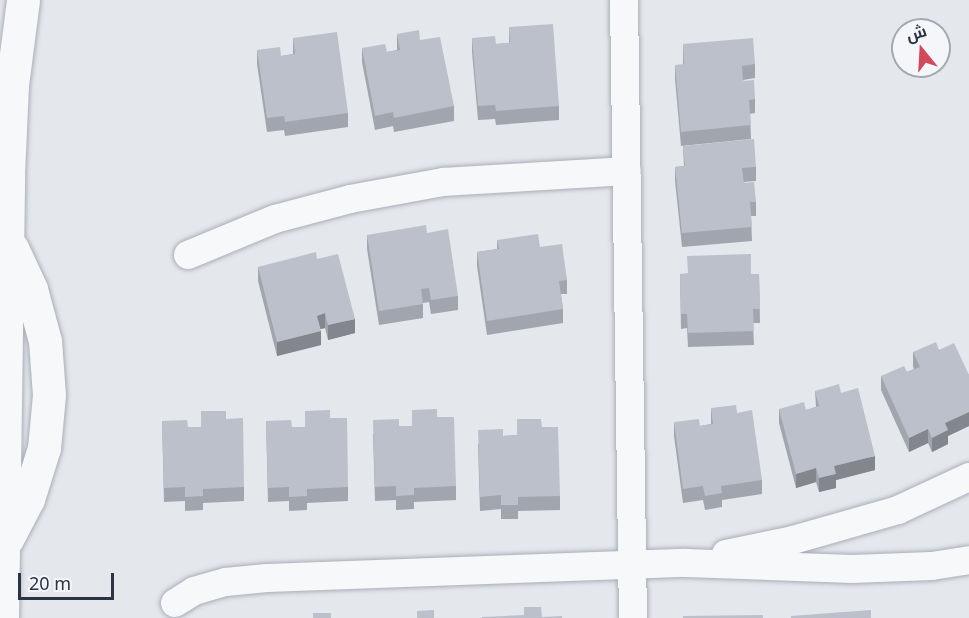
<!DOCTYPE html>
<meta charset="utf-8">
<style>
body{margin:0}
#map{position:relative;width:969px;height:618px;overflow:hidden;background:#e4e7ec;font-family:"Noto Sans",Cairo,sans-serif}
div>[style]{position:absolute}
.roads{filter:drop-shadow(0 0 2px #a9aeb7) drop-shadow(0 0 2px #a9aeb7)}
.minor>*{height:28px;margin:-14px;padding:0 14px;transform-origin:14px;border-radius:14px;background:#f7f8fa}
.tertiary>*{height:33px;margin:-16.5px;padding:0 16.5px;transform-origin:16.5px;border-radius:16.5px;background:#f7f8fa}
.wall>*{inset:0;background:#a1a5ae}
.shaded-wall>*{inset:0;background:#83868d}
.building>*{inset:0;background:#bbc0ca}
span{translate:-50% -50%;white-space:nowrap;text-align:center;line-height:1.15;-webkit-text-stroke:6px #f4f6f9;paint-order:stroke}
.north{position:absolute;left:891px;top:18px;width:60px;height:60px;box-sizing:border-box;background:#f4f6f9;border:2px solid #a4a8b1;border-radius:50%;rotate:342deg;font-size:16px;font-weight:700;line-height:24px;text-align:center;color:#2b3445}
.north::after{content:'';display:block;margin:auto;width:21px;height:27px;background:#d1495b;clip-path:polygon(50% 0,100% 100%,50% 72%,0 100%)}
.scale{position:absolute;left:18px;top:573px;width:96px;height:27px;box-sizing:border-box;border:3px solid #2b3445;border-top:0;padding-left:8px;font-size:18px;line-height:21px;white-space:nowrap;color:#2b3445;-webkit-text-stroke:4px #f4f6f9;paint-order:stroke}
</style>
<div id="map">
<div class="roads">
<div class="minor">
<div style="left:624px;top:0;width:618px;rotate:89.17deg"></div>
<div style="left:188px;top:255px;width:94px;rotate:-22.5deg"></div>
<div style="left:275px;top:219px;width:78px;rotate:-14.9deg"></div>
<div style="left:350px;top:199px;width:96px;rotate:-10.3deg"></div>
<div style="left:444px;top:182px;width:183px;rotate:-3.4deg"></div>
<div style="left:726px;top:554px;width:68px;rotate:-11.8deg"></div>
<div style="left:793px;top:540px;width:109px;rotate:-15.9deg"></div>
<div style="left:898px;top:510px;width:78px;rotate:-24.9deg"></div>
<div style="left:175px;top:603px;width:22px;rotate:-32deg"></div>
<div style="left:194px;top:591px;width:33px;rotate:-16deg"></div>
<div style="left:226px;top:582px;width:41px;rotate:-5.6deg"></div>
<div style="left:267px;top:578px;width:419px;rotate:-2.1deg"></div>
<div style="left:686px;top:563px;width:166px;rotate:2.1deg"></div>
<div style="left:852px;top:569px;width:80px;rotate:-2.1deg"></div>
<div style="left:932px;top:566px;width:37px;rotate:-9deg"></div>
</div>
<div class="tertiary">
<div style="left:7px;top:539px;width:45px;rotate:-62.3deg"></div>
<div style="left:28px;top:499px;width:53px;rotate:-72.6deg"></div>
<div style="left:44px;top:448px;width:53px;rotate:-84.6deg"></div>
<div style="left:49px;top:395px;width:54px;rotate:-94.2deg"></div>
<div style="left:45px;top:341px;width:54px;rotate:-105.1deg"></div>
<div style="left:31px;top:289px;width:45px;rotate:-114.9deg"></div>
<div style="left:2px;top:618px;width:444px;rotate:-89.2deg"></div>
<div style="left:8px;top:174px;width:89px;rotate:-87.4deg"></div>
<div style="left:12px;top:85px;width:86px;rotate:-82.6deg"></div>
</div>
</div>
<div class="wall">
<div style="clip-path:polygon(509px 27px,559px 106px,559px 120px,496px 125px,495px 119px,478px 120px,472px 52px,472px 38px,496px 44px,509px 43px)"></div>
<div style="clip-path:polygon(397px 34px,420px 40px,454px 106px,454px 121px,394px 132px,393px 126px,375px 130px,362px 62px,362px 48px,387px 52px,397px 50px)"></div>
<div style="clip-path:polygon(293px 38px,348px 113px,348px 127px,285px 136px,284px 130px,267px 132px,257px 64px,257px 50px,281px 56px,293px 54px)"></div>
<div style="clip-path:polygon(683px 44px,755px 64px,755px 78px,743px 80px,755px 99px,755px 113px,750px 114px,751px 139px,681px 146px,675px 79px,675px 65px,683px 65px)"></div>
<div style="clip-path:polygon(683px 146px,756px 167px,756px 181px,744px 182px,756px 202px,756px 216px,751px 216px,752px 241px,682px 247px,675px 181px,675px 167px,684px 166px)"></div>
<div style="clip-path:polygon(427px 233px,458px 296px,458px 310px,431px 314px,429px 302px,423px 303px,423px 318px,379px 325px,367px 249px,367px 235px)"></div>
<div style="clip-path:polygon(497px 240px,540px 247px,567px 280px,567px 294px,561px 294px,563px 309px,563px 323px,487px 335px,477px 266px,477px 252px,497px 249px)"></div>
<div style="clip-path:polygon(317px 259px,355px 333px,328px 340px,325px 328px,320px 329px,321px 345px,277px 356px,258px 281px,258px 267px)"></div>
<div style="clip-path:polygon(680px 274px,759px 274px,760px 323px,753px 323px,754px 345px,688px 347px,687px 328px,681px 329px)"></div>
<div style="clip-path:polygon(939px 350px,969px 375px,969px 426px,948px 436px,948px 444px,932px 452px,928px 443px,909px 452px,881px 390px,881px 376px,907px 372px,914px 369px,913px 366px,913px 352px)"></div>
<div style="clip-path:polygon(815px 391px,841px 393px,875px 470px,836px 480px,836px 488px,819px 492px,816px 482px,796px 488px,779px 423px,779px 409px,806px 410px,816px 407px)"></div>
<div style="clip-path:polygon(711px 408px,737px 413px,762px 480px,762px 494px,722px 500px,722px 507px,705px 510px,703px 500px,683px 503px,674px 436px,674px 422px,700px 426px,711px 424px)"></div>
<div style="clip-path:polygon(437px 417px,456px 486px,456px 500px,414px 502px,414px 509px,396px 510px,396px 500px,375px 501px,373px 434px,399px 426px,412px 426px)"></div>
<div style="clip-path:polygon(330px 418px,348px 487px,348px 501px,307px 503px,307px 510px,289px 511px,289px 501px,268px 502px,266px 421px,292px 427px,305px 427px)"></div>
<div style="clip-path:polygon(226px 419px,244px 487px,244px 501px,203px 503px,203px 510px,185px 511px,185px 501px,164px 502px,162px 421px,188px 427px,201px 427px)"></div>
<div style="clip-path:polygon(517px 419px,542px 427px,560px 496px,560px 510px,518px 511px,518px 519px,501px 519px,501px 509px,480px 511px,478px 444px,503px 436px,517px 435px)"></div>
</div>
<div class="shaded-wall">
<div style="clip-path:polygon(325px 313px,325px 328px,317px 330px,317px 316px)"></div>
<div style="clip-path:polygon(355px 319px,355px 333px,328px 340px,328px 325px)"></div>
<div style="clip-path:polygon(321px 331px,321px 345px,277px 356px,277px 342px)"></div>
<div style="clip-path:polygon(969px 412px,969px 426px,948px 436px,948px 444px,932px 452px,932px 438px,945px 423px)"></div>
<div style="clip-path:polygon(928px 429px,928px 443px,909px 452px,909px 438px)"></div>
<div style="clip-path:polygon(875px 456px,875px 470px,836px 480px,836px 488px,819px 492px,819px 478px,834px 466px)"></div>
<div style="clip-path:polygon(816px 468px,816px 482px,796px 488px,796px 474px)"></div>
</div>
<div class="building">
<div style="clip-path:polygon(553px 24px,559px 106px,496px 111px,495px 105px,478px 106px,472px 38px,495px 36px,496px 44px,510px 43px,509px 27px)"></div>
<div style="clip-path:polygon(419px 30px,420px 40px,440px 37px,454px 106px,394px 118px,393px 112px,375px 116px,362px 48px,385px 44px,387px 52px,400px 50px,397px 34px)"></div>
<div style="clip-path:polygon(337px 32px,348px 113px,285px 122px,284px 116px,267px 118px,257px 50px,280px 47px,281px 56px,295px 54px,293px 38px)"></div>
<div style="clip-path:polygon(753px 38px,755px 64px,742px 66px,743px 81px,754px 80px,755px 99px,749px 100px,751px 125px,681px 132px,675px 65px,684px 64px,683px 44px)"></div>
<div style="clip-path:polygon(754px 139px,756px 167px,742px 168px,744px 183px,754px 182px,756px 202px,750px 202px,752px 227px,682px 233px,675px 167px,685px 166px,683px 146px)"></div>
<div style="clip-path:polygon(426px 225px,427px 233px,448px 229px,458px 296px,431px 300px,429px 288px,421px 289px,423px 304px,379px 311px,367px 235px)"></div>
<div style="clip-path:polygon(538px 234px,540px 247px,562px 244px,567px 280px,559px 281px,563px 309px,487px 321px,477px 252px,499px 249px,497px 240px)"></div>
<div style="clip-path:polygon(316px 252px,317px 259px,338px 254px,355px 319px,328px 325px,325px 313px,317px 316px,321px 331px,277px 342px,258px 267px)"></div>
<div style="clip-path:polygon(751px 254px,751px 274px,759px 274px,760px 309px,753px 309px,754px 331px,688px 333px,687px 314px,681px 314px,680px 274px,688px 273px,687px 256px)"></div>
<div style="clip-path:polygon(936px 342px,939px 350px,954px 343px,969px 375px,969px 412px,945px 423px,948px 430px,932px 438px,928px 429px,909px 438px,881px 376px,904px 366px,907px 372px,920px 367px,913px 352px)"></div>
<div style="clip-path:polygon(839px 384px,841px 393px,858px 388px,875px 456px,834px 466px,836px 474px,819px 478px,816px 468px,796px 474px,779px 409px,804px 402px,806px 410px,819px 406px,815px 391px)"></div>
<div style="clip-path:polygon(736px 405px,737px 413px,752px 410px,762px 480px,721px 486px,722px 493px,705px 496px,703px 486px,683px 489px,674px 422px,699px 419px,700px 426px,713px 424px,711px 408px)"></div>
<div style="clip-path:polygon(437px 409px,437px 417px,454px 417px,456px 486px,414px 488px,414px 495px,396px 496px,396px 486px,375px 487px,373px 420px,399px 419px,399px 426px,412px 426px,412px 410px)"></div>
<div style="clip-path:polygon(330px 410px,330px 418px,347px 418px,348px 487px,307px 489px,307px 496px,289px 497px,289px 487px,268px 488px,266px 421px,291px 420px,292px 427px,305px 427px,305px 411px)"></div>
<div style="clip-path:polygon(201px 411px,226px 411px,226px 419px,243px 418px,244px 487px,203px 489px,203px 496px,185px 497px,185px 487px,164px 488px,162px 421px,187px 420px,188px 427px,201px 427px)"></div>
<div style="clip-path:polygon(517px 419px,541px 419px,542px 427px,558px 427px,560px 496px,518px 497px,518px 505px,501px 505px,501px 495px,480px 497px,478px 430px,503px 429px,503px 436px,517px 435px)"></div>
<div style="clip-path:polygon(524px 607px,541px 607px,542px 617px,562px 616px,562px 618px,482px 618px,482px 617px,524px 615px)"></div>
<div style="clip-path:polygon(434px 610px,434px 618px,417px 618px,417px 611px)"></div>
<div style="clip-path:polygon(871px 610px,871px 618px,791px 618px,791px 616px)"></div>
<div style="clip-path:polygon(313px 613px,331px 613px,331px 618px,313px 618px)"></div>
<div style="clip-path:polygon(763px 615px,763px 618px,683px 618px,683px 616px)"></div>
</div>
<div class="north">ش</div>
<div class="scale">20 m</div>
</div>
